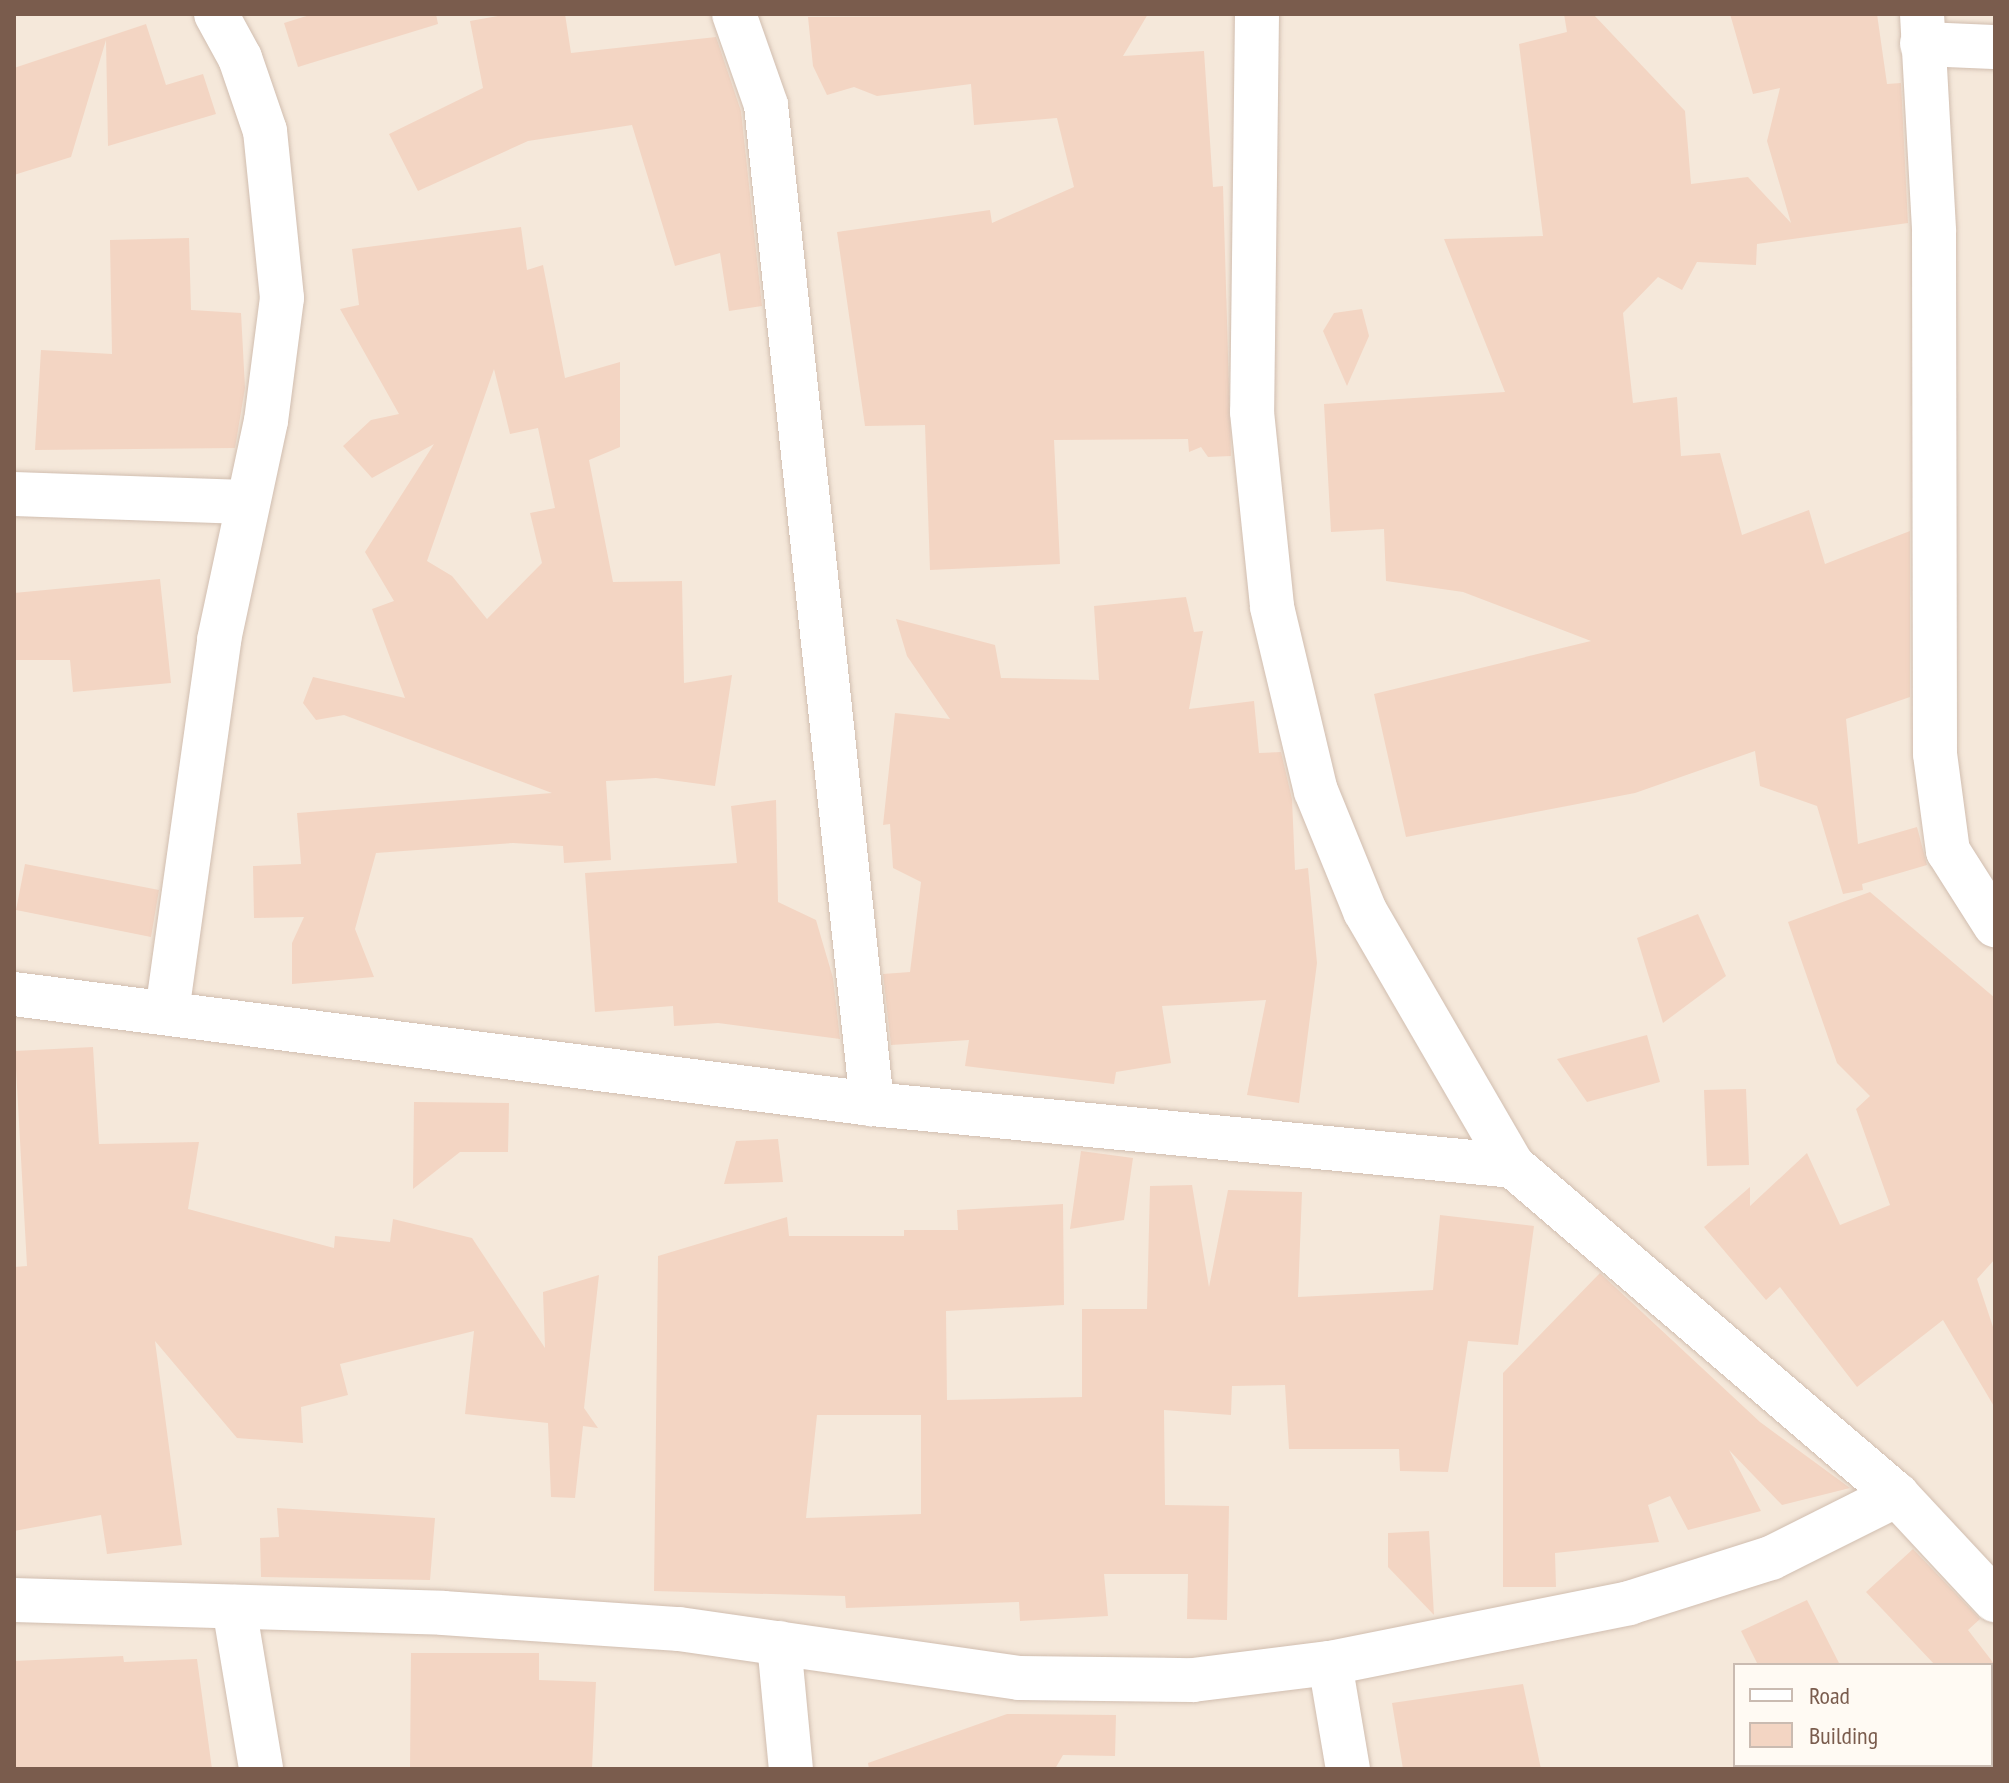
<!DOCTYPE html>
<style>
body{margin:0}
#map{position:relative;width:2009px;height:1783px;overflow:hidden;background:#fdf6ec;font-family:"PT Sans Narrow",sans-serif}
div>[style]{position:absolute}
.residential>*{inset:0;background:#f5e8da}
.building>*{inset:0;background:#f3d5c3}
.roads{filter:drop-shadow(0 0 2px #d1beb0) drop-shadow(0 0 2px #d1beb0)}
.street>*{height:44px;margin:-22px;padding:0 22px;transform-origin:22px;border-radius:22px;background:#fff}
span{translate:-50% -50%;white-space:nowrap;text-align:center;line-height:1.15;-webkit-text-stroke:7px #fffaf3;paint-order:stroke}
.frame{position:absolute;inset:0;border:16px solid #7a5c4d;pointer-events:none}
.legend{position:absolute;left:1733px;top:1663px;width:260px;height:104px;box-sizing:border-box;background:#fffaf3;border:2px solid #cabbb1;margin:0;padding:10px 14px;list-style:none;font-size:24px;color:#7a5c4d}
.legend li{display:flex;align-items:center;gap:16px;height:40px}
.legend b{width:40px;border:2px solid #cabbb1}
</style>
<div id="map">
<div class="residential">
<div style="clip-path:polygon(evenodd,14px 14px,1995px 14px,1995px 1769px,14px 1769px,14px 14px,1735px 1665px,1991px 1665px,1991px 1765px,1735px 1765px,1735px 1665px)"></div>
</div>
<div class="building">
<div style="clip-path:polygon(313px 14px,436px 14px,438px 24px,298px 67px,284px 23px)"></div>
<div style="clip-path:polygon(509px 14px,565px 14px,571px 53px,716px 37px,741px 111px,762px 306px,729px 311px,720px 253px,675px 266px,632px 125px,528px 141px,418px 191px,389px 134px,483px 88px,470px 21px)"></div>
<div style="clip-path:polygon(1148px 14px,1123px 56px,1204px 51px,1213px 187px,1223px 186px,1231px 456px,1208px 457px,1201px 447px,1189px 452px,1188px 439px,1054px 440px,1060px 564px,930px 570px,925px 425px,865px 426px,837px 232px,990px 210px,992px 223px,1074px 187px,1057px 118px,974px 125px,971px 84px,877px 96px,854px 87px,827px 95px,813px 66px,808px 17px)"></div>
<div style="clip-path:polygon(1564px 14px,1593px 14px,1685px 111px,1691px 184px,1748px 177px,1791px 223px,1767px 141px,1780px 88px,1753px 94px,1730px 14px,1877px 14px,1887px 84px,1901px 83px,1908px 223px,1757px 244px,1756px 265px,1697px 262px,1682px 290px,1658px 277px,1623px 313px,1633px 403px,1677px 397px,1681px 456px,1720px 453px,1742px 535px,1809px 510px,1825px 564px,1910px 531px,1910px 697px,1846px 719px,1858px 844px,1917px 827px,1927px 865px,1862px 884px,1863px 890px,1843px 894px,1817px 806px,1760px 786px,1755px 751px,1635px 793px,1406px 837px,1374px 694px,1591px 641px,1463px 592px,1386px 581px,1384px 529px,1331px 532px,1324px 404px,1505px 392px,1444px 239px,1543px 236px,1519px 44px,1567px 32px)"></div>
<div style="clip-path:polygon(146px 24px,166px 85px,203px 74px,216px 114px,108px 146px,106px 40px,71px 157px,14px 175px,14px 68px)"></div>
<div style="clip-path:polygon(evenodd,521px 227px,527px 270px,543px 265px,565px 378px,620px 362px,620px 447px,589px 460px,613px 582px,682px 581px,684px 683px,732px 675px,715px 786px,656px 778px,606px 781px,611px 860px,564px 863px,563px 846px,513px 843px,376px 853px,355px 929px,374px 977px,292px 984px,292px 943px,304px 917px,254px 918px,253px 866px,301px 864px,297px 813px,552px 793px,344px 715px,316px 720px,303px 703px,313px 677px,405px 698px,372px 609px,394px 601px,365px 552px,434px 444px,372px 478px,343px 446px,371px 420px,399px 414px,340px 309px,359px 305px,352px 249px,521px 227px,494px 369px,510px 434px,538px 428px,555px 508px,530px 513px,542px 563px,487px 619px,452px 576px,427px 561px,494px 369px)"></div>
<div style="clip-path:polygon(189px 238px,191px 310px,241px 313px,245px 388px,235px 448px,35px 450px,41px 350px,112px 354px,110px 240px)"></div>
<div style="clip-path:polygon(1362px 309px,1369px 336px,1347px 386px,1323px 331px,1334px 313px)"></div>
<div style="clip-path:polygon(160px 579px,171px 683px,73px 692px,70px 660px,14px 660px,14px 593px)"></div>
<div style="clip-path:polygon(1186px 597px,1194px 632px,1203px 631px,1189px 709px,1254px 701px,1259px 753px,1281px 752px,1292px 799px,1295px 870px,1308px 868px,1317px 963px,1299px 1103px,1247px 1095px,1266px 1000px,1162px 1006px,1171px 1063px,1116px 1072px,1114px 1084px,965px 1066px,969px 1040px,891px 1045px,883px 974px,910px 972px,921px 882px,893px 868px,890px 824px,883px 825px,895px 713px,950px 719px,907px 656px,896px 619px,995px 645px,1001px 678px,1099px 680px,1094px 606px)"></div>
<div style="clip-path:polygon(776px 800px,778px 902px,816px 920px,833px 978px,840px 1039px,718px 1023px,674px 1026px,673px 1006px,595px 1012px,585px 873px,737px 863px,731px 806px)"></div>
<div style="clip-path:polygon(25px 864px,159px 890px,151px 937px,16px 910px)"></div>
<div style="clip-path:polygon(1870px 892px,1995px 998px,1995px 1259px,1977px 1279px,1995px 1333px,1995px 1408px,1943px 1320px,1857px 1387px,1780px 1287px,1766px 1300px,1704px 1227px,1750px 1187px,1750px 1206px,1807px 1153px,1840px 1225px,1890px 1205px,1856px 1109px,1870px 1096px,1837px 1063px,1788px 922px)"></div>
<div style="clip-path:polygon(1698px 914px,1726px 976px,1663px 1023px,1637px 938px)"></div>
<div style="clip-path:polygon(1647px 1035px,1660px 1082px,1587px 1102px,1557px 1059px)"></div>
<div style="clip-path:polygon(93px 1047px,99px 1144px,199px 1142px,188px 1209px,334px 1248px,335px 1236px,390px 1242px,393px 1219px,472px 1238px,545px 1348px,543px 1292px,599px 1275px,584px 1408px,598px 1428px,583px 1426px,575px 1498px,551px 1497px,548px 1423px,465px 1414px,474px 1331px,340px 1364px,348px 1395px,301px 1407px,303px 1443px,237px 1438px,155px 1341px,182px 1545px,107px 1554px,101px 1515px,14px 1531px,14px 1267px,27px 1266px,15px 1051px)"></div>
<div style="clip-path:polygon(1746px 1089px,1749px 1165px,1707px 1166px,1704px 1090px)"></div>
<div style="clip-path:polygon(414px 1102px,509px 1103px,508px 1152px,460px 1152px,413px 1189px)"></div>
<div style="clip-path:polygon(778px 1139px,783px 1182px,724px 1184px,736px 1141px)"></div>
<div style="clip-path:polygon(1081px 1151px,1133px 1158px,1124px 1220px,1070px 1229px)"></div>
<div style="clip-path:polygon(evenodd,1192px 1185px,1209px 1287px,1228px 1190px,1302px 1192px,1298px 1297px,1433px 1290px,1440px 1215px,1534px 1226px,1518px 1345px,1468px 1341px,1448px 1472px,1400px 1471px,1399px 1449px,1289px 1449px,1285px 1385px,1232px 1386px,1231px 1415px,1164px 1410px,1165px 1505px,1229px 1506px,1227px 1620px,1187px 1619px,1188px 1574px,1104px 1574px,1108px 1616px,1020px 1621px,1019px 1602px,846px 1608px,845px 1596px,654px 1591px,658px 1256px,787px 1217px,789px 1236px,904px 1236px,904px 1230px,958px 1230px,957px 1210px,1063px 1204px,1064px 1305px,946px 1311px,947px 1400px,1082px 1397px,1082px 1309px,1147px 1309px,1150px 1186px,1192px 1185px,817px 1415px,921px 1415px,921px 1514px,806px 1518px,817px 1415px)"></div>
<div style="clip-path:polygon(1600px 1273px,1760px 1422px,1850px 1488px,1782px 1505px,1729px 1450px,1761px 1511px,1688px 1530px,1670px 1496px,1648px 1505px,1659px 1542px,1555px 1553px,1556px 1587px,1503px 1587px,1503px 1373px)"></div>
<div style="clip-path:polygon(277px 1508px,435px 1518px,430px 1580px,261px 1577px,260px 1538px,279px 1537px)"></div>
<div style="clip-path:polygon(1429px 1531px,1434px 1615px,1388px 1567px,1388px 1533px)"></div>
<div style="clip-path:polygon(1913px 1549px,1980px 1619px,1968px 1630px,1995px 1665px,1935px 1665px,1866px 1592px)"></div>
<div style="clip-path:polygon(1807px 1600px,1840px 1665px,1758px 1665px,1741px 1631px)"></div>
<div style="clip-path:polygon(411px 1653px,539px 1653px,539px 1680px,596px 1682px,592px 1769px,410px 1769px)"></div>
<div style="clip-path:polygon(123px 1656px,124px 1662px,197px 1659px,212px 1769px,14px 1769px,14px 1661px)"></div>
<div style="clip-path:polygon(1523px 1684px,1541px 1769px,1403px 1769px,1392px 1703px)"></div>
<div style="clip-path:polygon(1007px 1714px,1116px 1715px,1115px 1756px,1063px 1755px,1055px 1769px,869px 1769px,868px 1763px)"></div>
</div>
<div class="roads">
<div class="street">
<div style="left:734px;top:14px;width:96px;rotate:70.6deg"></div>
<div style="left:766px;top:105px;width:1005px;rotate:83.94deg"></div>
<div style="left:1257px;top:14px;width:398px;rotate:90.7deg"></div>
<div style="left:1252px;top:412px;width:196px;rotate:84.1deg"></div>
<div style="left:1272px;top:607px;width:189px;rotate:76.6deg"></div>
<div style="left:1316px;top:791px;width:130px;rotate:67.8deg"></div>
<div style="left:1365px;top:911px;width:295px;rotate:59.9deg"></div>
<div style="left:1513px;top:1166px;width:506px;rotate:40.59deg"></div>
<div style="left:1897px;top:1495px;width:144px;rotate:47deg"></div>
<div style="left:1922px;top:14px;width:218px;rotate:86.8deg"></div>
<div style="left:1934px;top:232px;width:522px;rotate:89.89deg"></div>
<div style="left:1935px;top:754px;width:98px;rotate:82.4deg"></div>
<div style="left:1948px;top:851px;width:88px;rotate:57.6deg"></div>
<div style="left:1922px;top:44px;width:73px;rotate:2.4deg"></div>
<div style="left:14px;top:494px;width:231px;rotate:2deg"></div>
<div style="left:14px;top:994px;width:865px;rotate:7.31deg"></div>
<div style="left:872px;top:1104px;width:644px;rotate:5.52deg"></div>
<div style="left:167px;top:1012px;width:376px;rotate:-82deg"></div>
<div style="left:219px;top:640px;width:224px;rotate:-77.9deg"></div>
<div style="left:266px;top:421px;width:124px;rotate:-82.6deg"></div>
<div style="left:282px;top:298px;width:168px;rotate:-95.8deg"></div>
<div style="left:265px;top:131px;width:77px;rotate:-108.9deg"></div>
<div style="left:240px;top:58px;width:50px;rotate:-118.6deg"></div>
<div style="left:14px;top:1600px;width:429px;rotate:1.7deg"></div>
<div style="left:443px;top:1613px;width:237px;rotate:3.9deg"></div>
<div style="left:679px;top:1629px;width:344px;rotate:8.2deg"></div>
<div style="left:1019px;top:1678px;width:174px;rotate:0.7deg"></div>
<div style="left:1193px;top:1680px;width:138px;rotate:-7.1deg"></div>
<div style="left:1330px;top:1663px;width:305px;rotate:-11.3deg"></div>
<div style="left:1629px;top:1603px;width:149px;rotate:-17.6deg"></div>
<div style="left:1771px;top:1558px;width:141px;rotate:-26.6deg"></div>
<div style="left:234px;top:1607px;width:164px;rotate:80.5deg"></div>
<div style="left:779px;top:1643px;width:127px;rotate:84.6deg"></div>
<div style="left:1330px;top:1663px;width:108px;rotate:80.4deg"></div>
</div>
</div>
<div class="frame"></div>
<ul class="legend">
<li><b style="height:10px;background:#fff"></b>Road</li>
<li><b style="height:22px;background:#f3d5c3"></b>Building</li>
</ul>
</div>
